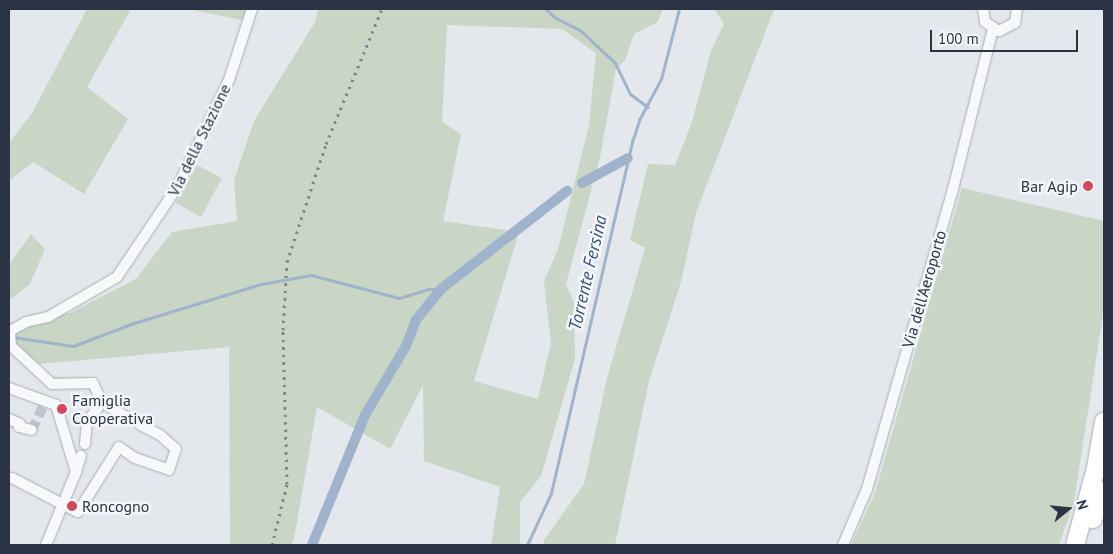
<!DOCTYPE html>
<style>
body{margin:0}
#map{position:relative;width:1113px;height:554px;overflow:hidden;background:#e4e7ec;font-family:"PT Sans",sans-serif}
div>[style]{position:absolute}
.green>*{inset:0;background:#c9d6c5}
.stream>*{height:3px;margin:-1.5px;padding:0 1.5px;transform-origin:1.5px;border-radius:1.5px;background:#9fb4cc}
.canal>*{height:10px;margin:-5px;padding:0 5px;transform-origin:5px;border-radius:5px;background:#9fb4cc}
.street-tunnel>*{height:10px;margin-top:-5px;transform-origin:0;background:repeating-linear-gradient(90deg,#bfc3cb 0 10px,transparent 0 15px)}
.roads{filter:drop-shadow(0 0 1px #a9aeb7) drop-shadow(0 0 1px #a9aeb7)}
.street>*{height:10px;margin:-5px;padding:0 5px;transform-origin:5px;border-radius:5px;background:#f7f8fa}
.highway>*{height:18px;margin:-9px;padding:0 9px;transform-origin:9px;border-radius:9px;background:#fff}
.rail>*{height:3px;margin-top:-1.5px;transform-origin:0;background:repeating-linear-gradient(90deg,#7d8696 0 2.5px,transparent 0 7.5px)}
.dots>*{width:14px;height:14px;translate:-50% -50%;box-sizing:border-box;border:2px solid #f4f6f9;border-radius:50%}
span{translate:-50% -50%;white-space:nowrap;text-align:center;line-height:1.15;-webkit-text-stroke:5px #f4f6f9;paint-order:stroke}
.street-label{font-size:16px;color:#2b3445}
.poi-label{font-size:16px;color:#2b3445}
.right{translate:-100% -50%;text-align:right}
.left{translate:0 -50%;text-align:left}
.water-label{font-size:18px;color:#34527a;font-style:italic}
.frame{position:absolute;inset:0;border:10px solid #2b3445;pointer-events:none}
.north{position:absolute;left:1043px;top:484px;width:50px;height:50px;-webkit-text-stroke:4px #f4f6f9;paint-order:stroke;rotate:73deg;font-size:14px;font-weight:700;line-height:20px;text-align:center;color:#2b3445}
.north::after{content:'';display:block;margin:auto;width:18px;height:22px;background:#2b3445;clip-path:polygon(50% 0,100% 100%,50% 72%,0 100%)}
.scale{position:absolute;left:930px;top:30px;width:148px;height:22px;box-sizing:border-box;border:2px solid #2b3445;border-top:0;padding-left:6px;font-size:15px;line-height:18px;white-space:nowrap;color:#2b3445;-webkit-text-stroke:4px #f4f6f9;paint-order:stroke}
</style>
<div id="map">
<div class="green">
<div style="clip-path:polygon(87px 9px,131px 9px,87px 87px,128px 119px,84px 194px,33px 162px,9px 181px,9px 143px,32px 113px)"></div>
<div style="clip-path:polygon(188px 9px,247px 9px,246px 21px)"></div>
<div style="clip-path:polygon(evenodd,318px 9px,663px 9px,658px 22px,634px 34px,625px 60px,616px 69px,600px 157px,566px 284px,574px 302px,575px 359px,541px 476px,520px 502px,520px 545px,491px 545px,500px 487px,424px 461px,423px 385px,390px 449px,317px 407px,294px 539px,291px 545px,230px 545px,229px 347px,40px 364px,9px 352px,9px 323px,70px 313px,136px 279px,172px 232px,237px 221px,234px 180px,254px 121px,315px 22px,318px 9px,447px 25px,562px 29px,596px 53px,589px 125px,558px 249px,544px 281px,551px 343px,538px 399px,474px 381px,519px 232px,443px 221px,461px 134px,442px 122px,447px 25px)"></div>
<div style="clip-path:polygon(714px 9px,774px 9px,696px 213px,681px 282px,649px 381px,615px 545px,544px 545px,544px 540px,584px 484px,607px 378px,645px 248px,630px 240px,648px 164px,675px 165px,692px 122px,711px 51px,724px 24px)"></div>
<div style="clip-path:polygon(197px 165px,222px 178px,201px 217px,176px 203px)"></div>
<div style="clip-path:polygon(962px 188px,1104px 221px,1104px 308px,1074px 502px,1059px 545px,851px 545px,875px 493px)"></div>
<div style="clip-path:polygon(31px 234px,45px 249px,30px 284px,9px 300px,9px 265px)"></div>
</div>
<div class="stream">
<div style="left:546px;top:9px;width:11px;rotate:45deg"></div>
<div style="left:554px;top:17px;width:29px;rotate:27deg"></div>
<div style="left:580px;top:30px;width:48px;rotate:43.3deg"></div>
<div style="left:615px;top:63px;width:34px;rotate:64deg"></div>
<div style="left:630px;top:94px;width:22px;rotate:36deg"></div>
<div style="left:12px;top:337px;width:62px;rotate:8.4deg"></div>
<div style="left:73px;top:346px;width:65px;rotate:-20.7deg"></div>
<div style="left:134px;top:323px;width:133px;rotate:-17.1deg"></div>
<div style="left:261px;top:284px;width:51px;rotate:-10.2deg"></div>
<div style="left:311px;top:275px;width:91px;rotate:14.6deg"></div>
<div style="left:399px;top:298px;width:30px;rotate:-17deg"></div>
<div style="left:428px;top:289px;width:13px"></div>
<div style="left:527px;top:545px;width:57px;rotate:-65.2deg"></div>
<div style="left:551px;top:493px;width:363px;rotate:-77deg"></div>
<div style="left:633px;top:139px;width:20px;rotate:-72deg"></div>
<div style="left:639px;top:120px;width:47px;rotate:-61.8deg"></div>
<div style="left:661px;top:79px;width:72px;rotate:-75.6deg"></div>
</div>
<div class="canal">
<div style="left:582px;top:183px;width:52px;rotate:-28.5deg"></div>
<div style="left:312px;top:545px;width:140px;rotate:-67.8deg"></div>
<div style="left:365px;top:415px;width:80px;rotate:-59.3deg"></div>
<div style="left:406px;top:346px;width:28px;rotate:-69deg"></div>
<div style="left:416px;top:320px;width:40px;rotate:-51deg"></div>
<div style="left:441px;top:289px;width:160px;rotate:-37.9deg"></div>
</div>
<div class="street-tunnel">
<div style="left:32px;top:430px;width:26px;rotate:-65deg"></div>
</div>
<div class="roads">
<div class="street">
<div style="left:983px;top:9px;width:13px;rotate:81deg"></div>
<div style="left:985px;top:22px;width:17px;rotate:33deg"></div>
<div style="left:999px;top:31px;width:18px;rotate:-27deg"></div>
<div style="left:1015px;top:23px;width:14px;rotate:-82deg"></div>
<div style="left:52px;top:384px;width:56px;rotate:-137.2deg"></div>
<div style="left:11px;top:346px;width:15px;rotate:-94deg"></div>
<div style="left:10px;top:331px;width:18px;rotate:-29deg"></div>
<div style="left:26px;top:322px;width:23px;rotate:-13deg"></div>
<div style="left:48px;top:317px;width:80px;rotate:-30.1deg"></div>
<div style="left:117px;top:277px;width:110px;rotate:-56.2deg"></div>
<div style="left:178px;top:186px;width:118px;rotate:-64.3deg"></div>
<div style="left:229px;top:80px;width:75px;rotate:-72.1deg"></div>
<div style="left:52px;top:384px;width:41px;rotate:-1.4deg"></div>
<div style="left:93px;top:383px;width:21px;rotate:65deg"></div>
<div style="left:102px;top:402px;width:28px;rotate:32deg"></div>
<div style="left:9px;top:388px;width:50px;rotate:19.9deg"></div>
<div style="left:56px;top:405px;width:70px;rotate:73.4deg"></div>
<div style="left:76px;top:472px;width:79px;rotate:112.3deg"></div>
<div style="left:9px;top:419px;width:12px;rotate:24deg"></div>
<div style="left:20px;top:424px;width:3px;rotate:108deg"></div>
<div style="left:19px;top:427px;width:13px;rotate:13deg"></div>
<div style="left:85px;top:444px;width:22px;rotate:-85deg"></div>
<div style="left:87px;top:422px;width:25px;rotate:-53deg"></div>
<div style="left:76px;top:472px;width:17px;rotate:-73deg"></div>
<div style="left:12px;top:478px;width:74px;rotate:27.3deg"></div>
<div style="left:78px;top:512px;width:77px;rotate:-57.8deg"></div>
<div style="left:119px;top:447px;width:19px;rotate:35deg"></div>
<div style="left:135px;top:458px;width:36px;rotate:19deg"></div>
<div style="left:169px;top:470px;width:22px;rotate:-72deg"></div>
<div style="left:176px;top:449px;width:21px;rotate:-139deg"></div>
<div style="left:160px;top:435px;width:22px;rotate:-153deg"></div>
<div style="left:843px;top:545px;width:61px;rotate:-66.8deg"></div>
<div style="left:867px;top:489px;width:312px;rotate:-74deg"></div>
<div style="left:953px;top:189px;width:165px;rotate:-76deg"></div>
</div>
<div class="highway">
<div style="left:1093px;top:519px;width:30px;rotate:-69deg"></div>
<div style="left:1075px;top:545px;width:80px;rotate:-74.7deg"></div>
<div style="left:1096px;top:468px;width:47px;rotate:-80.1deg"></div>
</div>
</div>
<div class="rail">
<div style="left:272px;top:545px;width:63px;rotate:-76.2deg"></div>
<div style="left:287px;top:484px;width:154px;rotate:-91.5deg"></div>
<div style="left:283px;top:330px;width:68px;rotate:-86.6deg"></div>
<div style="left:287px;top:262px;width:124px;rotate:-71.7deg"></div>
<div style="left:326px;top:144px;width:146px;rotate:-67.5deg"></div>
</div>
<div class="dots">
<div style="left:1088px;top:186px;background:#d1495b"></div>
<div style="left:62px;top:409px;background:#d1495b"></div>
<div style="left:72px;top:506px;background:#d1495b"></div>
</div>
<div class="street-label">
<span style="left:199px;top:140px;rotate:-64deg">Via della Stazione</span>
<span style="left:924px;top:289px;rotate:-74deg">Via dell'Aeroporto</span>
</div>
<div class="poi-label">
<span class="right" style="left:1078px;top:186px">Bar Agip</span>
<span class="left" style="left:72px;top:409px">Famiglia<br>Cooperativa</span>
<span class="left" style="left:82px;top:506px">Roncogno</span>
</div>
<div class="water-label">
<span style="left:588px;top:273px;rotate:-77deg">Torrente Fersina</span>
</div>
<div class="frame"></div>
<div class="north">N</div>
<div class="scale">100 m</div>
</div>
